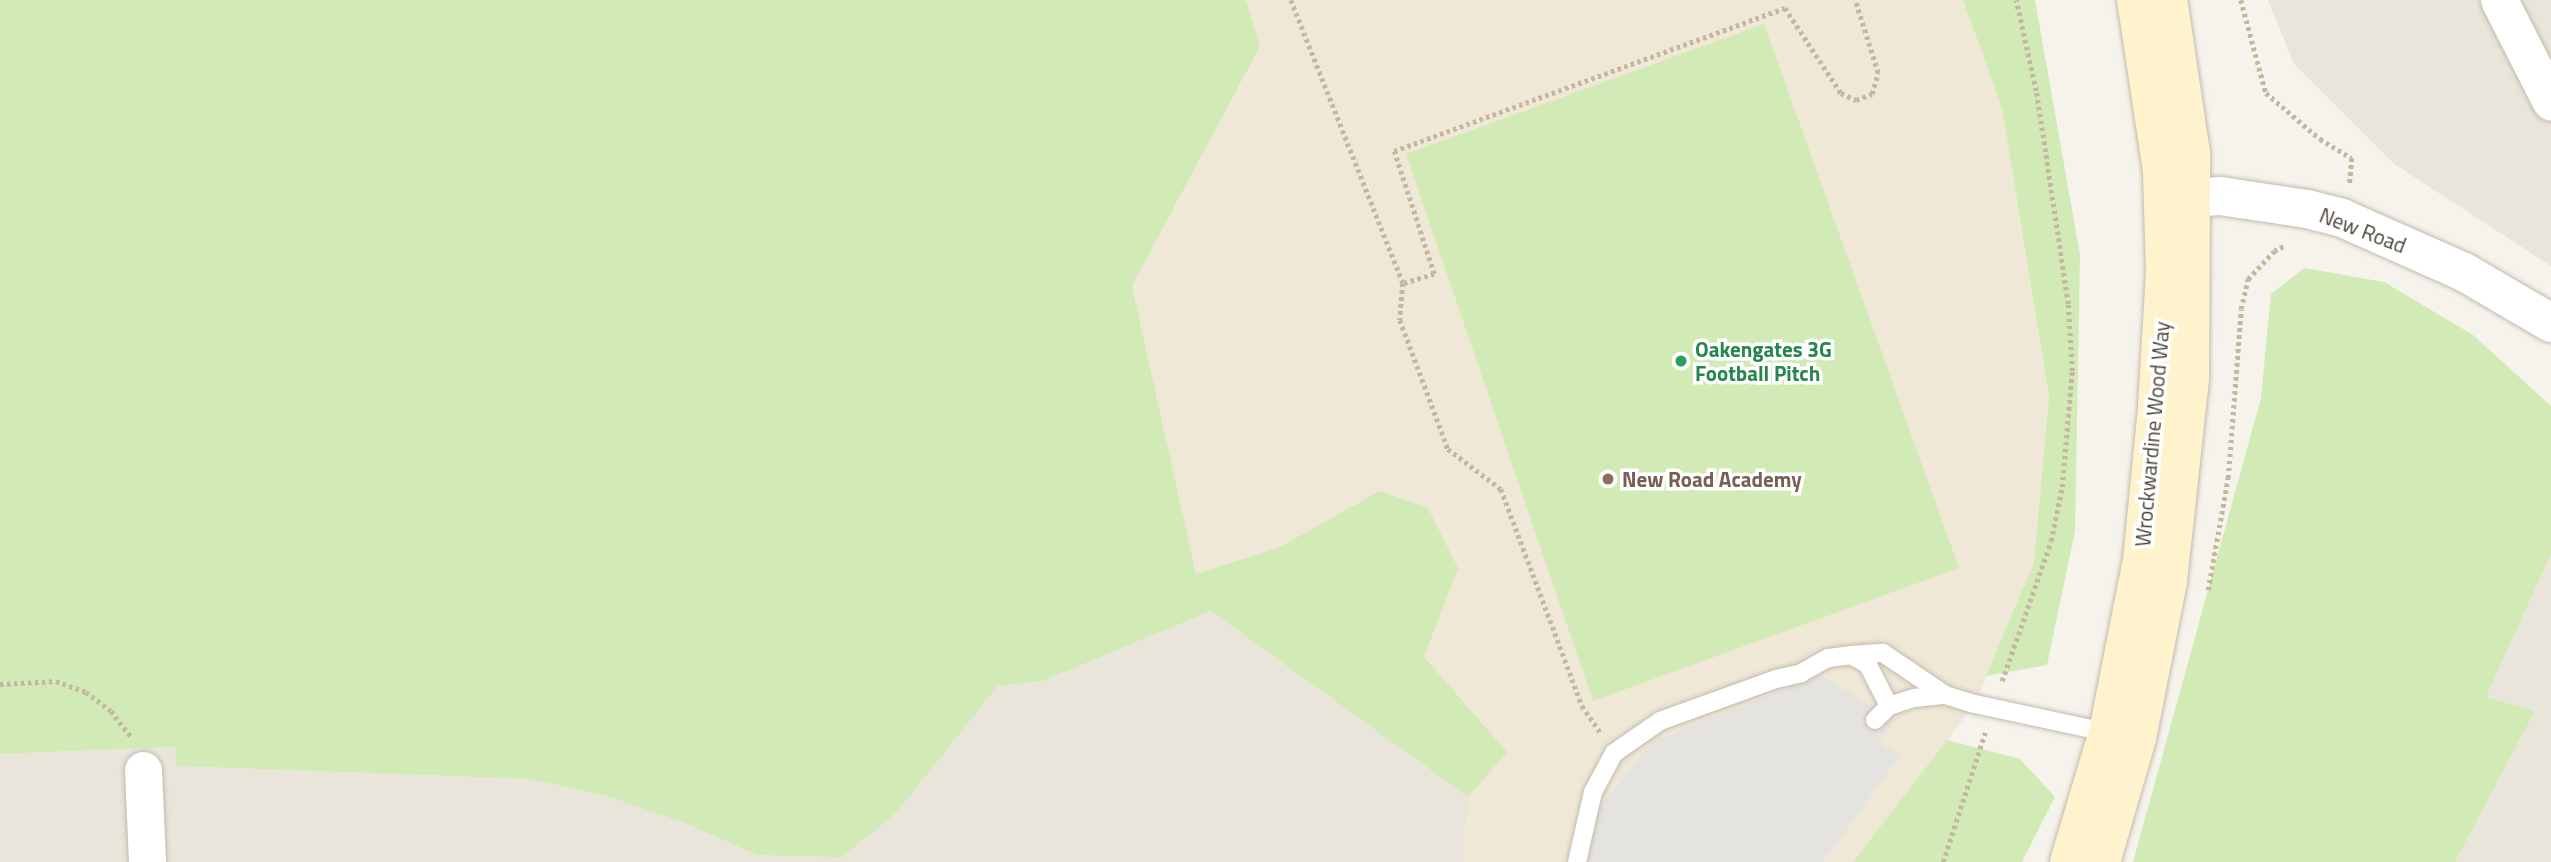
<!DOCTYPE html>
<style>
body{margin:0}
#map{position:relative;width:2551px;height:862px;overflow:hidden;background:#f6f3ec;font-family:"Titillium Web",sans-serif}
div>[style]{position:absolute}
.residential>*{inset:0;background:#eae5da}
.education>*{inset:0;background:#efe8d6}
.green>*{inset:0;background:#d2eab5}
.parking>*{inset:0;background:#e5e3e0}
.path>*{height:4.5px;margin-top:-2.25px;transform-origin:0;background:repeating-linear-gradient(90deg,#c4b79f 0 3.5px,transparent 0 7px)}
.roads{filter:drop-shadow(0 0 2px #c2bbae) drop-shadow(0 0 2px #c2bbae)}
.service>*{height:18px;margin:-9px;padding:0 9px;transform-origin:9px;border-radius:9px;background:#fff}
.minor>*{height:37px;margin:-18.5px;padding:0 18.5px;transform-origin:18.5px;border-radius:18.5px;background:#fff}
.tertiary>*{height:38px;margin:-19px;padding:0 19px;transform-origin:19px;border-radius:19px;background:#fff}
.secondary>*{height:38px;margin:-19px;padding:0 19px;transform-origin:19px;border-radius:19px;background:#fff3cd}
.dots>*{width:19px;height:19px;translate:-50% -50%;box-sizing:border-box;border:4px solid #fff;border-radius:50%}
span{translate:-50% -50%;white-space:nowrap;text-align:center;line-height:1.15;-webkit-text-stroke:7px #fff;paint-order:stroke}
.street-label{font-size:21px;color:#4b4439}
.leisure-label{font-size:21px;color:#27864d;font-weight:700}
.left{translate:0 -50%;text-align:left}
.education-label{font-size:21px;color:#785e54;font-weight:700}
</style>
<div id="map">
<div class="residential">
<div style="clip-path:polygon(2268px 0,2551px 0,2551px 266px,2394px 164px,2294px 64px)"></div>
<div style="clip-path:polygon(2551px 554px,2551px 862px,2455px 862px,2535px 711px,2486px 697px)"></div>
<div style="clip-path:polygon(1211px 611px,1468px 797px,1464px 862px,0 862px,0 754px,176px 747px,177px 766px,530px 779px,585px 789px,680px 821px,843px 857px,896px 813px,998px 686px,1043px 681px)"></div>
</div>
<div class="education">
<div style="clip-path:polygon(1246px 0,1963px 0,2002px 108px,2049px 396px,2034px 562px,1975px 704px,1853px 862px,1464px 862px,1468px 797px,1211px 611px,1196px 575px,1132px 286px,1260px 48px)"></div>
</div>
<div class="green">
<div style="clip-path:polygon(0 0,1246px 0,1260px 47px,1132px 286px,1196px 574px,1278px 548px,1380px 491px,1428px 508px,1458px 568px,1424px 657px,1507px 752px,1468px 797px,1211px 611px,1043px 681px,998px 686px,896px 813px,843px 857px,758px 855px,680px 821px,600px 794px,530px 779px,176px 766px,175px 747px,0 754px)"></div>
<div style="clip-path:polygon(1963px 0,2035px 0,2080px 255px,2075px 531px,2047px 665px,1986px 676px,2034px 562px,2049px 396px,2002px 108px)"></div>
<div style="clip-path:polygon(1764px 24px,1959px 568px,1593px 701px,1406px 154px)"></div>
<div style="clip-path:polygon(2304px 268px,2384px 282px,2473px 335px,2551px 406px,2551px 554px,2486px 697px,2535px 711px,2455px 862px,2133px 862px,2261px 398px,2271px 294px)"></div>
<div style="clip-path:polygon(1947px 740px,2020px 759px,2055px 797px,2022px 862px,1853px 862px)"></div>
</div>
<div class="parking">
<div style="clip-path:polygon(1821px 675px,1895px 721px,1879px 742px,1900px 756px,1823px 862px,1583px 862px,1591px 817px,1652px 742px)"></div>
</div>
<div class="path">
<div style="left:1291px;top:0;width:304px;rotate:68.4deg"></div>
<div style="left:1403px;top:283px;width:37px;rotate:95deg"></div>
<div style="left:1400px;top:320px;width:138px;rotate:69.6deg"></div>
<div style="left:1448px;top:449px;width:66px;rotate:37deg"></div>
<div style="left:1501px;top:489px;width:232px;rotate:69.5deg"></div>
<div style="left:1582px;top:706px;width:32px;rotate:55deg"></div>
<div style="left:2241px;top:0;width:96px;rotate:75deg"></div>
<div style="left:2266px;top:93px;width:71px;rotate:40.4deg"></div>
<div style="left:2320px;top:139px;width:37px;rotate:31deg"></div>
<div style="left:2352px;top:158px;width:25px;rotate:95deg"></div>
<div style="left:1404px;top:283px;width:31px;rotate:-17deg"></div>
<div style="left:1434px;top:274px;width:129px;rotate:-108deg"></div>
<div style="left:1394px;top:151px;width:416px;rotate:-20.1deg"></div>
<div style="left:1785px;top:8px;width:102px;rotate:56.6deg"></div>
<div style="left:1841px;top:93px;width:17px;rotate:25deg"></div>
<div style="left:1856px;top:100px;width:17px;rotate:-21deg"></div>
<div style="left:1872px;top:94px;width:22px;rotate:-74deg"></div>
<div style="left:1878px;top:73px;width:77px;rotate:-107.5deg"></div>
<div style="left:2208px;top:590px;width:114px;rotate:-79.9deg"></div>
<div style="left:2228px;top:478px;width:169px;rotate:-85.6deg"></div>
<div style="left:2241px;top:309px;width:31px;rotate:-77deg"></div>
<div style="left:2248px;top:279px;width:38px;rotate:-47deg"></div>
<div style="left:2274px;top:251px;width:13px;rotate:-27deg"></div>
<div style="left:2002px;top:681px;width:148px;rotate:-70.7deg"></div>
<div style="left:2051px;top:541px;width:55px;rotate:-78.5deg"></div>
<div style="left:2062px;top:487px;width:116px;rotate:-85.1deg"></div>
<div style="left:2072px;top:371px;width:67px;rotate:-93.4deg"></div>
<div style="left:2068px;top:304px;width:215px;rotate:-98.5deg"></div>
<div style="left:2036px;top:91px;width:93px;rotate:-102.4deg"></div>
<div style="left:0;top:684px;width:56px;rotate:-3.1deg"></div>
<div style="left:56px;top:681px;width:32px;rotate:20deg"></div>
<div style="left:86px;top:692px;width:31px;rotate:37deg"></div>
<div style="left:111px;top:711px;width:33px;rotate:52deg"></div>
<div style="left:1943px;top:862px;width:136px;rotate:-72deg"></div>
</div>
<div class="roads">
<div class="service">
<div style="left:1851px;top:655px;width:32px;rotate:-4deg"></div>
<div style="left:1883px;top:653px;width:75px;rotate:34.1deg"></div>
<div style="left:1945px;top:695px;width:31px;rotate:17deg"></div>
<div style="left:1975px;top:704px;width:138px;rotate:12.1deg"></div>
<div style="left:1875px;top:720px;width:20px;rotate:-45deg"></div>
<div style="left:1889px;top:706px;width:26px;rotate:-18deg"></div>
<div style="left:1914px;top:698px;width:31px;rotate:-6deg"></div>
<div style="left:1577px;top:862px;width:72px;rotate:-77.1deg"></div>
<div style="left:1593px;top:792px;width:44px;rotate:-61.7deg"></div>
<div style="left:1614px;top:753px;width:56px;rotate:-34.8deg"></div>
<div style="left:1660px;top:721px;width:123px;rotate:-19.9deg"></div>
<div style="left:1776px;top:679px;width:26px;rotate:-13deg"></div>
<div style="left:1801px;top:673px;width:31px;rotate:-29deg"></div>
<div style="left:1828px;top:658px;width:23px;rotate:-7deg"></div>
<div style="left:1851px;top:655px;width:20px;rotate:30deg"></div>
<div style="left:1868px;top:665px;width:46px;rotate:62.9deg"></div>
</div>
<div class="minor">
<div style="left:2499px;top:0;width:114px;rotate:63deg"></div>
<div style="left:143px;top:770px;width:92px;rotate:87.5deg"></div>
</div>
<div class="tertiary">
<div style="left:2163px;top:200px;width:57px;rotate:-4deg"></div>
<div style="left:2220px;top:196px;width:88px;rotate:8.5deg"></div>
<div style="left:2307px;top:209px;width:36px;rotate:14deg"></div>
<div style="left:2342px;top:218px;width:133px;rotate:23.9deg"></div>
<div style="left:2464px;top:272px;width:101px;rotate:30.4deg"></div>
</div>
<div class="secondary">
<div style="left:2069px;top:862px;width:136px;rotate:-73.3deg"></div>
<div style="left:2108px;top:732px;width:174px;rotate:-78.8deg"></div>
<div style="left:2142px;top:561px;width:155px;rotate:-84.4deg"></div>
<div style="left:2157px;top:407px;width:134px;rotate:-86.6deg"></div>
<div style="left:2165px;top:273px;width:102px;rotate:-91.7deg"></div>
<div style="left:2162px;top:171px;width:173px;rotate:-98.6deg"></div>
<div style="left:2101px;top:862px;width:129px;rotate:-73.8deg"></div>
<div style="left:2137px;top:738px;width:160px;rotate:-78.8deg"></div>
<div style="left:2168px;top:581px;width:204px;rotate:-83.8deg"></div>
<div style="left:2190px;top:378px;width:225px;rotate:-89.7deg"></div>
<div style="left:2191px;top:153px;width:155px;rotate:-98.5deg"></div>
</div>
</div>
<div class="dots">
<div style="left:1681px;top:361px;background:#2e9e5b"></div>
<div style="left:1608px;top:479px;background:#8d6e63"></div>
</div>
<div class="street-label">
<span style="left:2363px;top:230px;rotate:21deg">New Road</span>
<span style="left:2152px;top:434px;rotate:-85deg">Wrockwardine Wood Way</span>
</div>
<div class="leisure-label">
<span class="left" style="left:1695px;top:361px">Oakengates 3G<br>Football Pitch</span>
</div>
<div class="education-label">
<span class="left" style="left:1622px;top:479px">New Road Academy</span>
</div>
</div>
